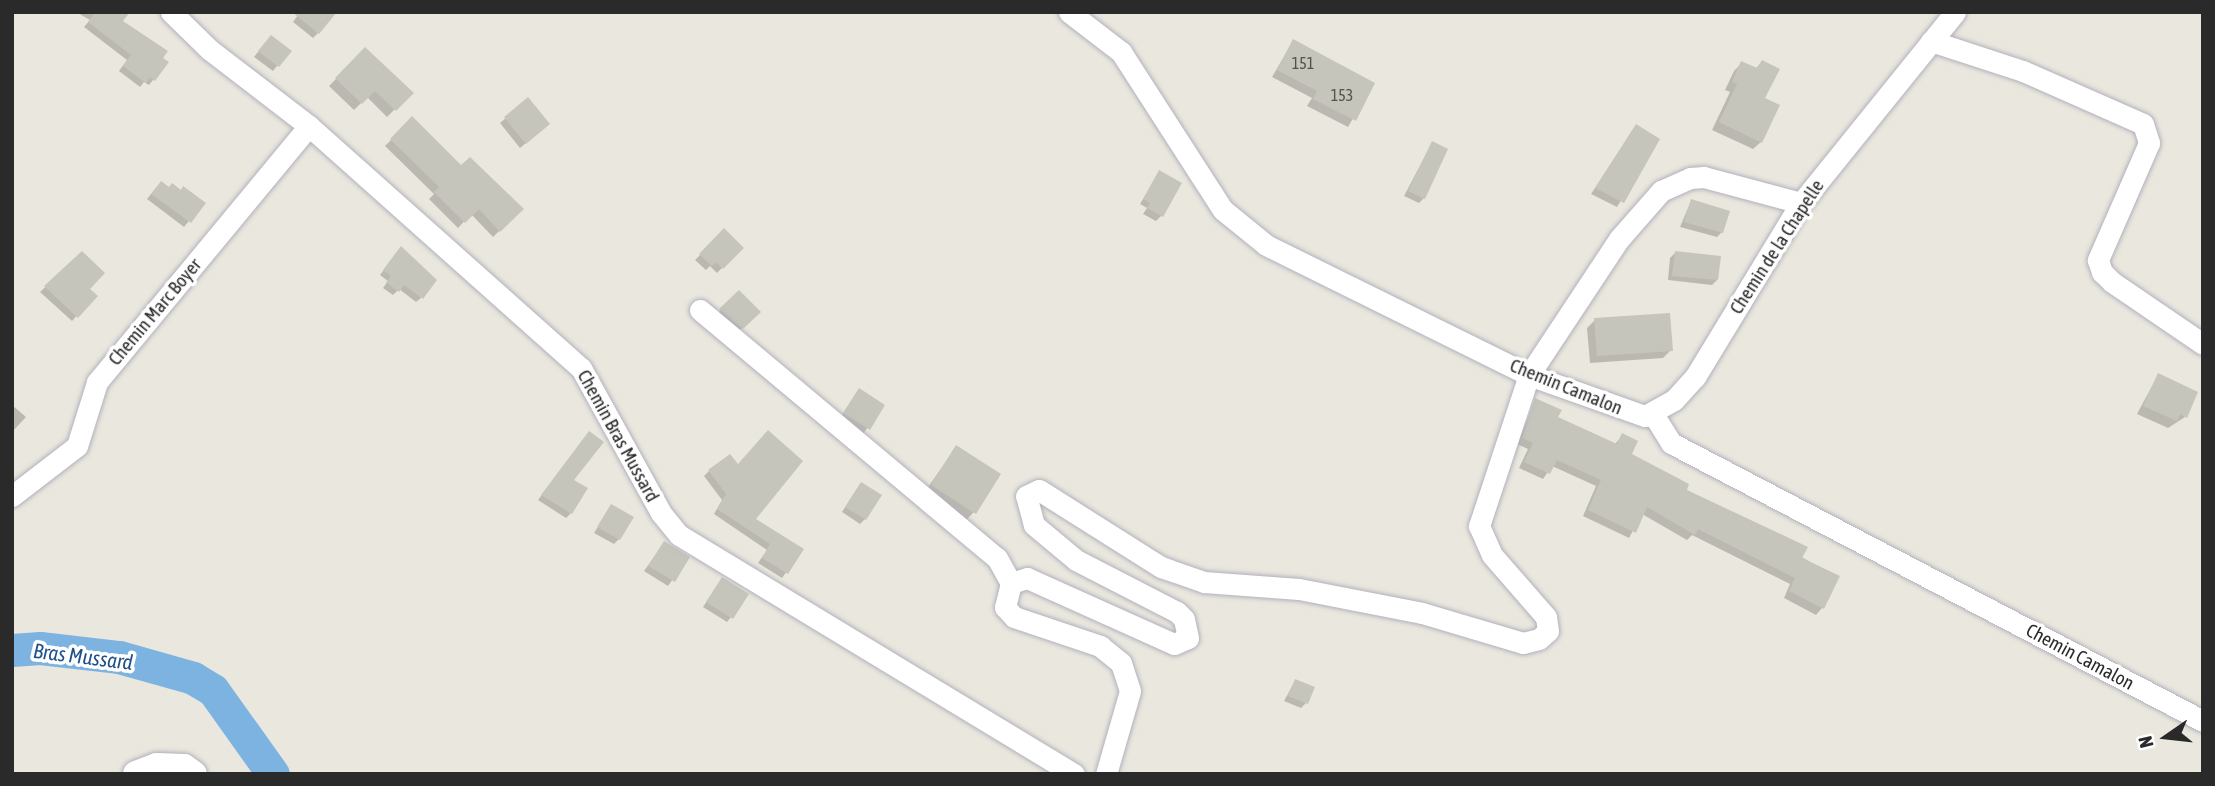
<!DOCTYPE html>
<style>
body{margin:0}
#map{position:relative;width:2215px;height:786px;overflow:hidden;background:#eae7de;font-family:"Asap Condensed",sans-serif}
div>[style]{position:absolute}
.shadow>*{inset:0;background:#0003}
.river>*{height:33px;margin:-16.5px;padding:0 16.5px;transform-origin:16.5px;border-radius:16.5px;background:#7db3e0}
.building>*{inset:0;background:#c6c5bc}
.roads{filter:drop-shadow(0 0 2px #b1b1bc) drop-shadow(0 0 2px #b1b1bc)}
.minor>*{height:21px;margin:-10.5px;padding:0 10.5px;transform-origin:10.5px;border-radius:10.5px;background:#fff}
.tertiary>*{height:26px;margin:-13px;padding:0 13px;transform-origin:13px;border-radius:13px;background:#fff}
span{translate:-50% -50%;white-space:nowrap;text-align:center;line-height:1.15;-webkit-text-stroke:7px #fff;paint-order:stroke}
.number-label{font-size:16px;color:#51514e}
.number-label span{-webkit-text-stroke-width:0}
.street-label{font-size:19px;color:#2a2a2a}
.water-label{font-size:21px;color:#1e508a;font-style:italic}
.frame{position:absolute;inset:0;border:14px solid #2a2a2a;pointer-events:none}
.north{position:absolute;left:2131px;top:702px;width:70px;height:70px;-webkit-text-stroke:5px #fff;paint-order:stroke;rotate:256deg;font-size:19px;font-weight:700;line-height:28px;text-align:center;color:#2a2a2a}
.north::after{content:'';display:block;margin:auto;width:24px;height:32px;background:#2a2a2a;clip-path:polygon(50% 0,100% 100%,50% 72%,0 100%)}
</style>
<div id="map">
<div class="shadow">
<div style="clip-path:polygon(76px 12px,120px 12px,120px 22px,167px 63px,149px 85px,144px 82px,140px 87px,119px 71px,127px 60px,84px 27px,90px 20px)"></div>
<div style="clip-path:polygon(300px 12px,318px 33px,313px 38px,293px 22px)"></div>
<div style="clip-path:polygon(1293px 41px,1373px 84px,1348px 127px,1307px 106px,1312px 98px,1272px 77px)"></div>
<div style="clip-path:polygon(266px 42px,289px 51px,273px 71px,254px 57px)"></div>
<div style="clip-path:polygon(365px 50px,411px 93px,387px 117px,367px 97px,354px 110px,329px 86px)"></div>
<div style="clip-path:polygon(1762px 62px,1761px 142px,1753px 149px,1712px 130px,1730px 92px,1725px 90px,1734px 71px,1742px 63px,1755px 69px)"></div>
<div style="clip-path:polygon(527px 100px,543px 129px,520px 148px,500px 123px)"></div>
<div style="clip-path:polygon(412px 119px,461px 168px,522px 209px,493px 237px,471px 214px,458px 228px,429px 199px,434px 194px,385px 146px)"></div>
<div style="clip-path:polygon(1636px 126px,1658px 140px,1617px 207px,1591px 194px)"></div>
<div style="clip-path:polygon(1432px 143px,1424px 198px,1419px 203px,1404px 196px)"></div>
<div style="clip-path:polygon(1160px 172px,1161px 216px,1156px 221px,1143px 214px,1147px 208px,1140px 204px)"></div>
<div style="clip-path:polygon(156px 188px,169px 189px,203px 204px,184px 227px,147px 199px)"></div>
<div style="clip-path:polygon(1691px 201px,1722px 232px,1717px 237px,1680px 227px)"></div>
<div style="clip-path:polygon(724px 231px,742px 248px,717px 273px,710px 266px,706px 270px,695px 260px)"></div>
<div style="clip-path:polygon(1675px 253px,1717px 280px,1712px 285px,1668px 280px,1670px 258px)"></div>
<div style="clip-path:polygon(82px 254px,87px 289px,95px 296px,72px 321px,40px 292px)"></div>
<div style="clip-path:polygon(396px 254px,421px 298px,416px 302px,399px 289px,393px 295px,383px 288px,388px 281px,380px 275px)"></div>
<div style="clip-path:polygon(739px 292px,758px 312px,737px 333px,716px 315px)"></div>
<div style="clip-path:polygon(1595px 320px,1671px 350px,1663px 358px,1590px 363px,1587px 328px)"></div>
<div style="clip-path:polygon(2158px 375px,2185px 417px,2168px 428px,2137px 414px)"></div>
<div style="clip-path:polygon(859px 390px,883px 405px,863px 434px,840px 418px)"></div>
<div style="clip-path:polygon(1536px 400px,1556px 418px,1615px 444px,1623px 435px,1630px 455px,1684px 491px,1837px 577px,1822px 608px,1816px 615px,1784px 598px,1790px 584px,1692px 535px,1687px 540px,1642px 514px,1629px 538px,1583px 516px,1596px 486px,1552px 466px,1543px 479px,1519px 468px,1528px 449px,1517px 444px)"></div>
<div style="clip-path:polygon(12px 405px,26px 417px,12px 432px)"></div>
<div style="clip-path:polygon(585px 438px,572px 481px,571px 513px,566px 518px,538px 500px)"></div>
<div style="clip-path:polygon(956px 447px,974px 512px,966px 520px,924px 493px)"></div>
<div style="clip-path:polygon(709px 471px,754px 519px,802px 550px,782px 578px,758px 563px,767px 550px,714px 514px,722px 500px,704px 476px)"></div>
<div style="clip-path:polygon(857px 489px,865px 519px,860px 524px,842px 512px)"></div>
<div style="clip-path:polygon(611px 506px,619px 539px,614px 544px,594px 533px)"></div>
<div style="clip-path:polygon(664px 543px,688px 558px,668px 586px,644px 571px)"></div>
<div style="clip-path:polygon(722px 579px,731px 617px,727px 622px,703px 607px)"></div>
<div style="clip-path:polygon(1295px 681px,1306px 703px,1301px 708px,1284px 701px)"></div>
</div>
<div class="river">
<div style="left:12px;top:650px;width:28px;rotate:-4deg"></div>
<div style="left:40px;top:648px;width:80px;rotate:6.5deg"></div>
<div style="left:119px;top:657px;width:77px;rotate:15.8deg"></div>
<div style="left:193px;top:678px;width:23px;rotate:31deg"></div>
<div style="left:213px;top:690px;width:103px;rotate:54.5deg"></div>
</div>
<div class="building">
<div style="clip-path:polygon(95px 12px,130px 12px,123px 21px,168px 51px,163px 58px,169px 62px,155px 81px,150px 77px,146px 83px,123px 66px,131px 55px,88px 22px)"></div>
<div style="clip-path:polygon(292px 12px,337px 12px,319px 34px)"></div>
<div style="clip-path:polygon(271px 35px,292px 51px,279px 67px,258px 51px)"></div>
<div style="clip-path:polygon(1293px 39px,1375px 83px,1356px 121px,1313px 99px,1317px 91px,1277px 70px)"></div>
<div style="clip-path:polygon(365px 47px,414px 93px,396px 111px,375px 91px,362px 104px,335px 78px)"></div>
<div style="clip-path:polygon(1762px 60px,1780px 69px,1765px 98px,1780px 105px,1762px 143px,1719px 122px,1737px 84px,1732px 82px,1741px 61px,1757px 68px)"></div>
<div style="clip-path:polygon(528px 97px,550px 124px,526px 144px,504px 117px)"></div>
<div style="clip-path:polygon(412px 116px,461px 165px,470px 157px,524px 209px,500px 232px,479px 209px,465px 223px,434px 192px,439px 187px,390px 139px)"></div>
<div style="clip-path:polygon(1636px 124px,1660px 139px,1624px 203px,1595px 188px)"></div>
<div style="clip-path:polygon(1432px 141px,1448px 149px,1425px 199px,1408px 191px)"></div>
<div style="clip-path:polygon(1159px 170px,1182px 183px,1163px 217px,1147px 208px,1150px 203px,1143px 199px)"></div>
<div style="clip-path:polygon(161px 181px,169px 187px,172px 183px,181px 190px,183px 186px,206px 203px,191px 223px,151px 194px)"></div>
<div style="clip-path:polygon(1691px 199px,1730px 211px,1723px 233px,1684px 222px)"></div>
<div style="clip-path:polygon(724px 228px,744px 248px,723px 269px,716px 262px,712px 266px,699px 254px)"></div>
<div style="clip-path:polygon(401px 246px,437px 280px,423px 299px,404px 285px,399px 292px,386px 282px,391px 276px,383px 270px)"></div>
<div style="clip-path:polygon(82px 251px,105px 273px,90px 289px,98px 296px,78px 318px,44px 286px)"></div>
<div style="clip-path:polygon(1675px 251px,1721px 256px,1718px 280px,1672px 276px)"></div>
<div style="clip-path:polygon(739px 290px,761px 312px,743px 329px,719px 309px)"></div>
<div style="clip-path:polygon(1670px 313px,1673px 351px,1597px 356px,1594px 318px)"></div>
<div style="clip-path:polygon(2158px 373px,2198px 392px,2187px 418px,2180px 414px,2177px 421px,2143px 406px)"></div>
<div style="clip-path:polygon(859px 388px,885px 405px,870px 430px,843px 413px)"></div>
<div style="clip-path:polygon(1535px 398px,1562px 410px,1558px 417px,1617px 444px,1622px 433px,1638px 441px,1632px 454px,1689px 484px,1687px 490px,1808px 547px,1802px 558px,1840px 576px,1824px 609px,1789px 591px,1795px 578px,1698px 529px,1695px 535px,1647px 507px,1636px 533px,1588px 510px,1601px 480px,1557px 460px,1550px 474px,1524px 462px,1533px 443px,1522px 438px)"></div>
<div style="clip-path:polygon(768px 430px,803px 461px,756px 519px,804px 549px,788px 574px,762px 558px,770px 544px,717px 509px,726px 494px,708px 470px,730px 454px,738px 464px)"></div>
<div style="clip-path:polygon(589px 431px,604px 442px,574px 480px,588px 488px,572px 514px,541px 495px)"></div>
<div style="clip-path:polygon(956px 445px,1001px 474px,976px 514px,931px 485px)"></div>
<div style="clip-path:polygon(861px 482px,882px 495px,866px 520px,845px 507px)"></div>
<div style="clip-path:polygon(611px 504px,634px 517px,620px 540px,597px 527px)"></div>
<div style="clip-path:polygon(664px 541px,690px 557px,675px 582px,648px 566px)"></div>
<div style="clip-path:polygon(722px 577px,749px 594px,733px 619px,706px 602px)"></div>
<div style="clip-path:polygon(1295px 679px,1315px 687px,1308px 704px,1288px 696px)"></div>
</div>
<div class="roads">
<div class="minor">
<div style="left:171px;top:12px;width:54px;rotate:44.3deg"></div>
<div style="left:210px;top:50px;width:125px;rotate:37.5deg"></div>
<div style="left:309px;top:126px;width:364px;rotate:41.7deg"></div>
<div style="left:581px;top:368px;width:166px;rotate:61.1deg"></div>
<div style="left:661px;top:513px;width:28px;rotate:51deg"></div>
<div style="left:679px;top:535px;width:462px;rotate:31.2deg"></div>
<div style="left:1069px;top:12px;width:66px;rotate:37.6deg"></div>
<div style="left:1121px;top:52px;width:188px;rotate:57.2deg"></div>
<div style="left:1223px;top:210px;width:55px;rotate:39.1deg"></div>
<div style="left:1266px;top:245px;width:293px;rotate:26.3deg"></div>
<div style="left:1529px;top:375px;width:123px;rotate:19.5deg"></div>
<div style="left:1645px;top:416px;width:33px;rotate:-29deg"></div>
<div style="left:1674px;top:400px;width:31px;rotate:-48deg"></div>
<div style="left:1695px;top:377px;width:204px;rotate:-58.7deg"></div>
<div style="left:1801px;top:203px;width:245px;rotate:-51.1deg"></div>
<div style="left:1931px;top:41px;width:97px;rotate:18.1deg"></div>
<div style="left:2023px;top:71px;width:131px;rotate:23.8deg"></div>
<div style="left:2143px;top:124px;width:20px;rotate:72deg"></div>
<div style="left:2149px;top:143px;width:128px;rotate:113.6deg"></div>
<div style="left:2098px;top:260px;width:13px;rotate:72deg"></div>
<div style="left:2102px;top:272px;width:14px;rotate:45deg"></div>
<div style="left:2112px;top:282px;width:110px;rotate:34.3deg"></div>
<div style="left:700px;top:310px;width:387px;rotate:39.9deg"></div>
<div style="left:997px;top:558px;width:29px;rotate:61deg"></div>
<div style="left:1011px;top:583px;width:25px;rotate:104deg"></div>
<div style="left:1005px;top:607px;width:13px;rotate:48deg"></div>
<div style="left:1014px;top:617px;width:91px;rotate:18.6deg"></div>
<div style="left:1100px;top:646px;width:27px;rotate:39deg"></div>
<div style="left:1121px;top:663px;width:29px;rotate:72deg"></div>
<div style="left:1130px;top:691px;width:86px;rotate:106.1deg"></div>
<div style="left:1653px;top:414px;width:34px;rotate:58deg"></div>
<div style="left:1671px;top:443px;width:600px;rotate:27.59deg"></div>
<div style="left:12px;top:496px;width:82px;rotate:-37.6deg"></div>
<div style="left:77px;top:446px;width:67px;rotate:-72.6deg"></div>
<div style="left:97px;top:382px;width:332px;rotate:-50.4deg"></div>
<div style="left:1011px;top:583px;width:17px;rotate:-17deg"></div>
<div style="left:1027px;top:578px;width:161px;rotate:24.2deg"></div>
<div style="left:1174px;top:644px;width:15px;rotate:-23deg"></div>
<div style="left:1188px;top:638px;width:19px;rotate:-102deg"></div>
<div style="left:1184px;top:619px;width:10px;rotate:-135deg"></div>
<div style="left:1177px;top:612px;width:114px;rotate:-152.8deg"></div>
<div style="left:1076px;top:560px;width:55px;rotate:-140.2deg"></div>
<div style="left:1034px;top:525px;width:30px;rotate:-105deg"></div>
<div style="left:1026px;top:496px;width:14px;rotate:-25deg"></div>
<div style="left:1039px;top:490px;width:144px;rotate:32.3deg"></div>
<div style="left:1161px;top:567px;width:46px;rotate:19.2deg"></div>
<div style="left:1204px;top:582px;width:95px;rotate:4.2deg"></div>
<div style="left:1299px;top:589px;width:125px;rotate:11deg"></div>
<div style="left:1422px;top:613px;width:105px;rotate:16.5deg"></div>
<div style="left:1523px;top:643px;width:16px;rotate:-14deg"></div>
<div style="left:1539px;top:639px;width:12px;rotate:-42deg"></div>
<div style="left:1548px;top:631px;width:14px;rotate:-98deg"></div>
<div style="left:1546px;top:617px;width:82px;rotate:-131.1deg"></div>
<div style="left:1492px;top:555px;width:32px;rotate:-114deg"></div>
<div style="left:1479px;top:526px;width:159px;rotate:-71.7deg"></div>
<div style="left:1529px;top:375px;width:163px;rotate:-56.5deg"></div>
<div style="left:1619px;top:239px;width:64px;rotate:-48.8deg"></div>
<div style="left:1661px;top:191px;width:32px;rotate:-24deg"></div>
<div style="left:1690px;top:178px;width:14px;rotate:-4deg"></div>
<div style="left:1704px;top:177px;width:100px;rotate:15deg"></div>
</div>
<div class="tertiary">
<div style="left:136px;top:774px;width:22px;rotate:-21deg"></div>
<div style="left:157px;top:766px;width:27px;rotate:2deg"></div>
<div style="left:184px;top:767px;width:12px;rotate:35deg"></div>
</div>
</div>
<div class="number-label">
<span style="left:1303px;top:63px">151</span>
<span style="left:1342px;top:95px">153</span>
</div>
<div class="street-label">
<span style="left:1777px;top:247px;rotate:-57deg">Chemin de la Chapelle</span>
<span style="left:155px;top:312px;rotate:-50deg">Chemin Marc Boyer</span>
<span style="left:1566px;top:387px;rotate:22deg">Chemin Camalon</span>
<span style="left:618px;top:436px;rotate:61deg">Chemin Bras Mussard</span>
<span style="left:2080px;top:657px;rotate:28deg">Chemin Camalon</span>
</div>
<div class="water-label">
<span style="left:83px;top:656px;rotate:7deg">Bras Mussard</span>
</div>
<div class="frame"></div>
<div class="north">N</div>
</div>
